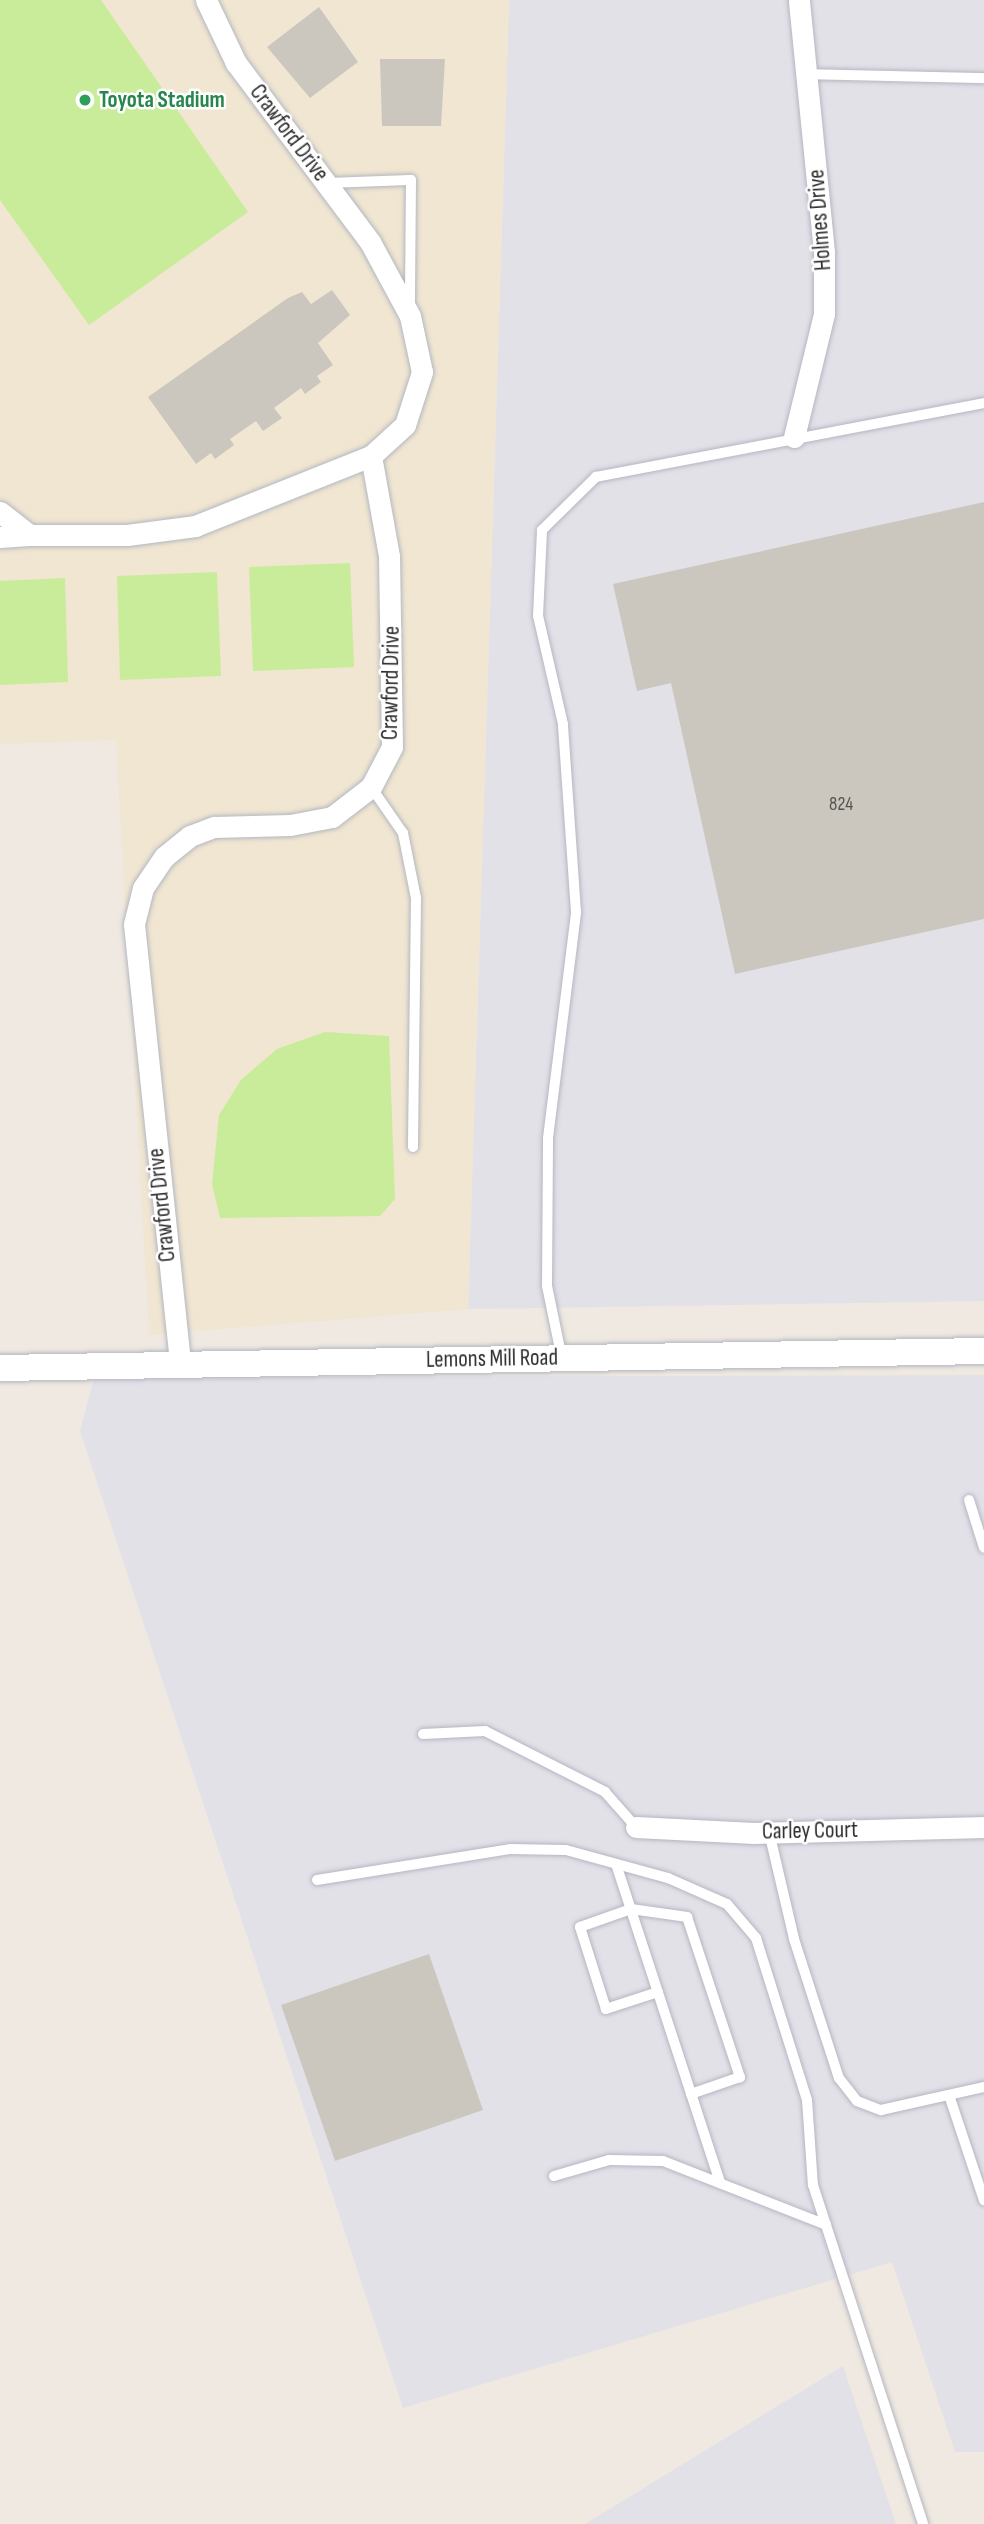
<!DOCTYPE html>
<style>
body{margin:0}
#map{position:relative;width:984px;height:2524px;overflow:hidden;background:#efe9e1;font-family:"Sofia Sans Condensed",sans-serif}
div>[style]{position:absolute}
.industrial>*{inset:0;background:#e3e1e8}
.education>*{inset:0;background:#f0e6d1}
.pitch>*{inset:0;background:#c9ec9a}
.building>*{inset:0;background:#cbc7bf}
.roads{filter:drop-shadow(0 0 2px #b4b7c1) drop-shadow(0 0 2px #b4b7c1)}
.service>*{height:10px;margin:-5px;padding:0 5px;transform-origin:5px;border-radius:5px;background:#fff}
.minor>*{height:21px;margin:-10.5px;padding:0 10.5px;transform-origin:10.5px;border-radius:10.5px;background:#fff}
.tertiary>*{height:26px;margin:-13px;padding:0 13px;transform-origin:13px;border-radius:13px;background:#fff}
.dots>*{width:19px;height:19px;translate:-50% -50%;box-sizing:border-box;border:4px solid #fff;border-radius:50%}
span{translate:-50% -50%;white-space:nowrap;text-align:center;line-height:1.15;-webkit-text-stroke:5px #fff;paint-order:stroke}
.number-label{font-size:19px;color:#555452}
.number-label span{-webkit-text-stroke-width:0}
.leisure-label{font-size:23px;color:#27864d;font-weight:700}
.left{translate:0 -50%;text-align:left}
.street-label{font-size:23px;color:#2e2e2e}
</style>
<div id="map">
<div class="industrial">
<div style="clip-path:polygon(509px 0,984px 0,984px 1301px,468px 1309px)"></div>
<div style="clip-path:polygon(984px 1375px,984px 2452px,955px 2452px,892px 2262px,403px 2408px,80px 1431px,94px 1378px)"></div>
<div style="clip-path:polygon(843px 2366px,896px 2524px,585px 2524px)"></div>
</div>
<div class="education">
<div style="clip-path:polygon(0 0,509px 0,468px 1309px,149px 1335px,116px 740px,0 744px)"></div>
</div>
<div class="pitch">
<div style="clip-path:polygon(0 0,101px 0,248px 212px,89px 325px,0 200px)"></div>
<div style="clip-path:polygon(350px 563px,354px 667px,253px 671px,249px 567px)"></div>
<div style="clip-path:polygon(217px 572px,221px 676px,120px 680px,117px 576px)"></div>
<div style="clip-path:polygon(65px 578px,68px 682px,0 685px,0 581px)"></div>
<div style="clip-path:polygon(325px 1032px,389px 1036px,395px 1199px,380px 1216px,220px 1218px,212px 1184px,219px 1115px,241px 1080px,277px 1049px)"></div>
</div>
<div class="building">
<div style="clip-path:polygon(319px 7px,358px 62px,310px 98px,267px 47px)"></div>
<div style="clip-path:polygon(380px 59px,445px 59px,441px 126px,382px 126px)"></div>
<div style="clip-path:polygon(332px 290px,350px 315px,318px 343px,333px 365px,317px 376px,321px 382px,305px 394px,301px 388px,274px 408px,282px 418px,263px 431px,256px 421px,230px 439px,234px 445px,215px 459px,211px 453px,196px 464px,148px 397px,288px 298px,302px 292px,311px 304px)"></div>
<div style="clip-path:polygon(984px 502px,984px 919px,735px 974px,671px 683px,637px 691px,613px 584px)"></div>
<div style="clip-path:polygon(429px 1954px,483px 2110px,335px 2161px,281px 2005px)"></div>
</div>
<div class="roads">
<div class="service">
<div style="left:806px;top:74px;width:178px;rotate:1.3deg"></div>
<div style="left:326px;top:183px;width:85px;rotate:-2deg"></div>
<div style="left:411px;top:180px;width:126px;rotate:90.5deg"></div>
<div style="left:371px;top:787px;width:56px;rotate:55.2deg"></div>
<div style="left:403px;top:833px;width:66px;rotate:78.7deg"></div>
<div style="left:416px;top:898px;width:249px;rotate:90.7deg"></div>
<div style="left:562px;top:1359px;width:75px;rotate:-101.6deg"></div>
<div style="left:547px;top:1286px;width:148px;rotate:-89.6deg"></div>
<div style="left:548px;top:1138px;width:228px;rotate:-82.9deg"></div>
<div style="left:576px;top:912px;width:188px;rotate:-94deg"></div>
<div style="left:563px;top:724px;width:111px;rotate:-103deg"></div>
<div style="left:538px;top:616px;width:86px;rotate:-87.3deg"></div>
<div style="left:542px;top:530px;width:76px;rotate:-44.5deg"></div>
<div style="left:596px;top:477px;width:395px;rotate:-10.8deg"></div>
<div style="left:969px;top:1500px;width:50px;rotate:72.6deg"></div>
<div style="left:423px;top:1734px;width:62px;rotate:-2.8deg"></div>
<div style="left:485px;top:1731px;width:135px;rotate:26.9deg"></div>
<div style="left:605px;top:1792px;width:47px;rotate:48.5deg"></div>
<div style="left:769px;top:1832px;width:110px;rotate:76.8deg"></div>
<div style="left:794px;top:1939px;width:146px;rotate:72.1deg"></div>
<div style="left:839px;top:2078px;width:29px;rotate:52deg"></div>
<div style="left:857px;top:2101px;width:26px;rotate:21deg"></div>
<div style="left:881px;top:2110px;width:106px;rotate:-12.6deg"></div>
<div style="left:616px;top:1864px;width:336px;rotate:71.9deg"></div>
<div style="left:317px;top:1880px;width:195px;rotate:-9.1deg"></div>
<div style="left:510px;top:1849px;width:56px;rotate:1deg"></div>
<div style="left:566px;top:1850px;width:106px;rotate:15.4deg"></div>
<div style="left:668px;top:1878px;width:64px;rotate:23.8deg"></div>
<div style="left:727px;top:1904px;width:45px;rotate:49.5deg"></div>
<div style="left:756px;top:1938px;width:170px;rotate:72.5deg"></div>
<div style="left:807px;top:2100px;width:85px;rotate:86deg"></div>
<div style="left:813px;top:2185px;width:356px;rotate:72deg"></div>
<div style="left:658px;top:1992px;width:55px;rotate:161.9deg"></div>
<div style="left:606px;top:2009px;width:86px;rotate:-107.6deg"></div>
<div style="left:580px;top:1927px;width:54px;rotate:-19.4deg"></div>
<div style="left:631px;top:1909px;width:57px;rotate:8.1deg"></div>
<div style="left:687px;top:1917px;width:169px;rotate:71.7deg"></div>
<div style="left:740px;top:2077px;width:52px;rotate:160.9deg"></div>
<div style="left:949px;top:2095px;width:111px;rotate:71.6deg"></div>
<div style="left:554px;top:2176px;width:57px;rotate:-16.2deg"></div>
<div style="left:609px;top:2160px;width:54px;rotate:1.1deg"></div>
<div style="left:663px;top:2161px;width:175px;rotate:21.4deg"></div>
</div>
<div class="minor">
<div style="left:794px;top:437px;width:127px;rotate:-76.3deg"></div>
<div style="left:824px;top:314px;width:62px;rotate:-90deg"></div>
<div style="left:824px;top:252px;width:253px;rotate:-95.7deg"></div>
<div style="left:0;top:512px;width:37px;rotate:38deg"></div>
<div style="left:29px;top:535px;width:98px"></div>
<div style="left:127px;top:535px;width:69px;rotate:-7.5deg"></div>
<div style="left:195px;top:526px;width:189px;rotate:-21.7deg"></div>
<div style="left:371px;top:456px;width:46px;rotate:-42.4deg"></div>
<div style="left:405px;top:425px;width:56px;rotate:-72.2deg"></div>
<div style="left:422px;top:372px;width:57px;rotate:-102.1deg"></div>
<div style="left:410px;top:316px;width:84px;rotate:-118.4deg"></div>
<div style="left:370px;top:242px;width:224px;rotate:-126.8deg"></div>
<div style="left:236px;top:63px;width:70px;rotate:-115.5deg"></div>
<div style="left:0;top:537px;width:29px;rotate:-4deg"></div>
<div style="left:180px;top:1362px;width:440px;rotate:-96deg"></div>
<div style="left:134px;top:924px;width:37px;rotate:-76deg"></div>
<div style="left:143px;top:888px;width:37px;rotate:-56deg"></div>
<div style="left:164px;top:857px;width:33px;rotate:-39deg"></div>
<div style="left:190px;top:836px;width:26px;rotate:-21deg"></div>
<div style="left:214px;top:827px;width:76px;rotate:-1.5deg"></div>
<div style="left:290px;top:825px;width:43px;rotate:-10.8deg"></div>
<div style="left:332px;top:817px;width:49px;rotate:-37.6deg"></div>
<div style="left:371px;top:787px;width:45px;rotate:-62.3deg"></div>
<div style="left:392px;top:747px;width:191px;rotate:-90.9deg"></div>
<div style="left:389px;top:556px;width:102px;rotate:-100.2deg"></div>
<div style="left:636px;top:1827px;width:118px;rotate:2.9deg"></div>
<div style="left:754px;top:1833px;width:230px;rotate:-1.5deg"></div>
</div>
<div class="tertiary">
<div style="left:0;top:1368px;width:984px;rotate:-0.99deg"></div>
</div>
</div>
<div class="dots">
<div style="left:85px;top:100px;background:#2e9e5b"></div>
</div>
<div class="number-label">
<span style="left:841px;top:805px">824</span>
</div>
<div class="leisure-label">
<span class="left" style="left:99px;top:100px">Toyota Stadium</span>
</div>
<div class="street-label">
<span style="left:289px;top:133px;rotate:53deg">Crawford Drive</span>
<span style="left:820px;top:220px;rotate:-94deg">Holmes Drive</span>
<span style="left:391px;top:683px;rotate:-89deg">Crawford Drive</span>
<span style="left:162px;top:1205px;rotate:-96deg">Crawford Drive</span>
<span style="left:492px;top:1359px;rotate:-1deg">Lemons Mill Road</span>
<span style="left:810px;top:1831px;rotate:-1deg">Carley Court</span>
</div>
</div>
